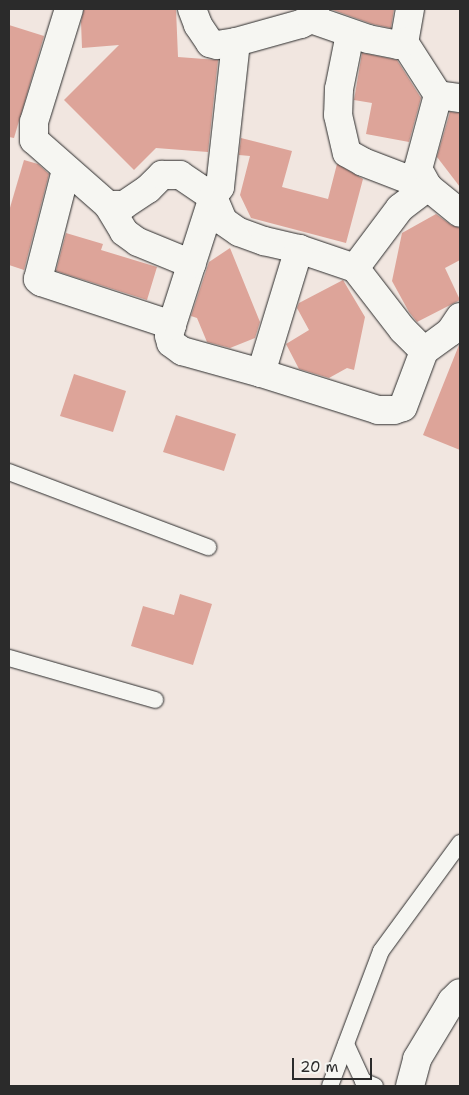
<!DOCTYPE html>
<style>
body{margin:0}
#map{position:relative;width:469px;height:1095px;overflow:hidden;background:#f1e6e0;font-family:"Shantell Sans",sans-serif}
div>[style]{position:absolute}
.building>*{inset:0;background:#dda499}
.roads{filter:drop-shadow(0 0 1px #2b2b2b) drop-shadow(0 0 1px #2b2b2b)}
.lane>*{height:16px;margin:-8px;padding:0 8px;transform-origin:8px;border-radius:8px;background:#f6f6f2}
.street>*{height:28px;margin:-14px;padding:0 14px;transform-origin:14px;border-radius:14px;background:#f6f6f2}
span{translate:-50% -50%;white-space:nowrap;text-align:center;line-height:1.15;-webkit-text-stroke:4px #f6f6f2;paint-order:stroke}
.frame{position:absolute;inset:0;border:10px solid #2b2b2b;pointer-events:none}
.scale{position:absolute;left:292px;top:1058px;width:80px;height:22px;box-sizing:border-box;border:2px solid #2b2b2b;border-top:0;padding-left:6px;font-size:15px;line-height:18px;white-space:nowrap;color:#2b2b2b;-webkit-text-stroke:4px #f6f6f2;paint-order:stroke}
</style>
<div id="map">
<div class="building">
<div style="clip-path:polygon(84px 9px,176px 9px,178px 57px,218px 60px,208px 152px,156px 148px,134px 170px,64px 100px,119px 45px,82px 48px,81px 22px)"></div>
<div style="clip-path:polygon(330px 9px,394px 9px,391px 28px,372px 24px)"></div>
<div style="clip-path:polygon(9px 25px,44px 36px,14px 138px,9px 137px)"></div>
<div style="clip-path:polygon(362px 53px,397px 60px,421px 98px,409px 142px,366px 134px,372px 103px,354px 100px)"></div>
<div style="clip-path:polygon(450px 112px,460px 113px,460px 187px,437px 157px)"></div>
<div style="clip-path:polygon(241px 138px,292px 151px,282px 187px,328px 199px,337px 164px,363px 179px,346px 243px,251px 218px,240px 195px,250px 156px,239px 155px)"></div>
<div style="clip-path:polygon(24px 160px,38px 164px,49px 174px,24px 270px,9px 265px,9px 211px)"></div>
<div style="clip-path:polygon(436px 214px,451px 225px,460px 228px,460px 260px,445px 268px,460px 300px,417px 322px,409px 312px,392px 281px,402px 233px)"></div>
<div style="clip-path:polygon(66px 233px,103px 244px,101px 250px,157px 267px,147px 300px,56px 271px)"></div>
<div style="clip-path:polygon(230px 248px,260px 322px,255px 338px,230px 348px,207px 342px,197px 318px,191px 316px,209px 262px)"></div>
<div style="clip-path:polygon(343px 280px,365px 317px,354px 370px,347px 368px,329px 378px,299px 369px,286px 344px,309px 330px,297px 308px,299px 303px)"></div>
<div style="clip-path:polygon(459px 345px,460px 345px,460px 450px,423px 435px)"></div>
<div style="clip-path:polygon(74px 374px,126px 391px,113px 432px,60px 416px)"></div>
<div style="clip-path:polygon(176px 415px,236px 434px,224px 471px,163px 452px)"></div>
<div style="clip-path:polygon(180px 594px,212px 604px,193px 665px,131px 646px,143px 606px,174px 615px)"></div>
</div>
<div class="roads">
<div class="lane">
<div style="left:9px;top:472px;width:213px;rotate:20.7deg"></div>
<div style="left:9px;top:658px;width:152px;rotate:16deg"></div>
<div style="left:346px;top:1044px;width:41px;rotate:65.3deg"></div>
<div style="left:363px;top:1081px;width:13px;rotate:23deg"></div>
<div style="left:330px;top:1086px;width:144px;rotate:-69.3deg"></div>
<div style="left:381px;top:951px;width:134px;rotate:-53.8deg"></div>
</div>
<div class="street">
<div style="left:69px;top:9px;width:118px;rotate:107.2deg"></div>
<div style="left:34px;top:122px;width:18px;rotate:90deg"></div>
<div style="left:34px;top:140px;width:98px;rotate:41.3deg"></div>
<div style="left:108px;top:205px;width:16px"></div>
<div style="left:124px;top:205px;width:29px;rotate:-34deg"></div>
<div style="left:148px;top:189px;width:20px;rotate:-45deg"></div>
<div style="left:162px;top:175px;width:18px"></div>
<div style="left:180px;top:175px;width:40px;rotate:34deg"></div>
<div style="left:213px;top:197px;width:26px;rotate:67deg"></div>
<div style="left:223px;top:221px;width:19px;rotate:35deg"></div>
<div style="left:239px;top:232px;width:27px;rotate:20deg"></div>
<div style="left:264px;top:241px;width:36px;rotate:13deg"></div>
<div style="left:299px;top:249px;width:59px;rotate:18.7deg"></div>
<div style="left:355px;top:268px;width:78px;rotate:52.3deg"></div>
<div style="left:403px;top:330px;width:30px;rotate:45deg"></div>
<div style="left:424px;top:351px;width:32px;rotate:-36deg"></div>
<div style="left:450px;top:332px;width:18px;rotate:-56deg"></div>
<div style="left:192px;top:9px;width:17px;rotate:69deg"></div>
<div style="left:198px;top:25px;width:22px;rotate:56deg"></div>
<div style="left:210px;top:43px;width:7px;rotate:16deg"></div>
<div style="left:217px;top:45px;width:19px;rotate:-9deg"></div>
<div style="left:236px;top:42px;width:67px;rotate:-15.5deg"></div>
<div style="left:301px;top:24px;width:11px;rotate:-27deg"></div>
<div style="left:311px;top:19px;width:11px;rotate:-68deg"></div>
<div style="left:410px;top:9px;width:34px;rotate:100deg"></div>
<div style="left:404px;top:42px;width:63px;rotate:57.3deg"></div>
<div style="left:438px;top:95px;width:22px;rotate:8deg"></div>
<div style="left:311px;top:19px;width:60px;rotate:19.3deg"></div>
<div style="left:368px;top:39px;width:31px;rotate:11deg"></div>
<div style="left:398px;top:45px;width:7px;rotate:-27deg"></div>
<div style="left:350px;top:34px;width:56px;rotate:101.3deg"></div>
<div style="left:339px;top:89px;width:26px;rotate:92deg"></div>
<div style="left:338px;top:115px;width:39px;rotate:77deg"></div>
<div style="left:347px;top:153px;width:18px;rotate:29deg"></div>
<div style="left:363px;top:162px;width:70px;rotate:21deg"></div>
<div style="left:236px;top:42px;width:146px;rotate:96.3deg"></div>
<div style="left:220px;top:187px;width:12px;rotate:125deg"></div>
<div style="left:213px;top:197px;width:134px;rotate:107.8deg"></div>
<div style="left:172px;top:325px;width:11px;rotate:105deg"></div>
<div style="left:169px;top:336px;width:7px;rotate:74deg"></div>
<div style="left:171px;top:343px;width:14px;rotate:36deg"></div>
<div style="left:182px;top:351px;width:82px;rotate:15.6deg"></div>
<div style="left:261px;top:373px;width:123px;rotate:17.5deg"></div>
<div style="left:378px;top:410px;width:16px"></div>
<div style="left:394px;top:410px;width:9px;rotate:-18deg"></div>
<div style="left:403px;top:407px;width:60px;rotate:-69.4deg"></div>
<div style="left:438px;top:95px;width:77px;rotate:105.1deg"></div>
<div style="left:418px;top:169px;width:21px;rotate:61deg"></div>
<div style="left:428px;top:187px;width:41px;rotate:39.1deg"></div>
<div style="left:66px;top:170px;width:113px;rotate:104.4deg"></div>
<div style="left:38px;top:279px;width:4px;rotate:45deg"></div>
<div style="left:41px;top:282px;width:138px;rotate:18.2deg"></div>
<div style="left:108px;top:205px;width:31px;rotate:59deg"></div>
<div style="left:124px;top:232px;width:17px;rotate:36deg"></div>
<div style="left:138px;top:242px;width:58px;rotate:22.2deg"></div>
<div style="left:355px;top:268px;width:75px;rotate:-53.1deg"></div>
<div style="left:400px;top:208px;width:35px;rotate:-37deg"></div>
<div style="left:261px;top:373px;width:130px;rotate:-73deg"></div>
<div style="left:410px;top:1086px;width:28px;rotate:-75deg"></div>
<div style="left:417px;top:1059px;width:68px;rotate:-58.9deg"></div>
<div style="left:452px;top:1001px;width:11px;rotate:-45deg"></div>
</div>
</div>
<div class="frame"></div>
<div class="scale">20 m</div>
</div>
